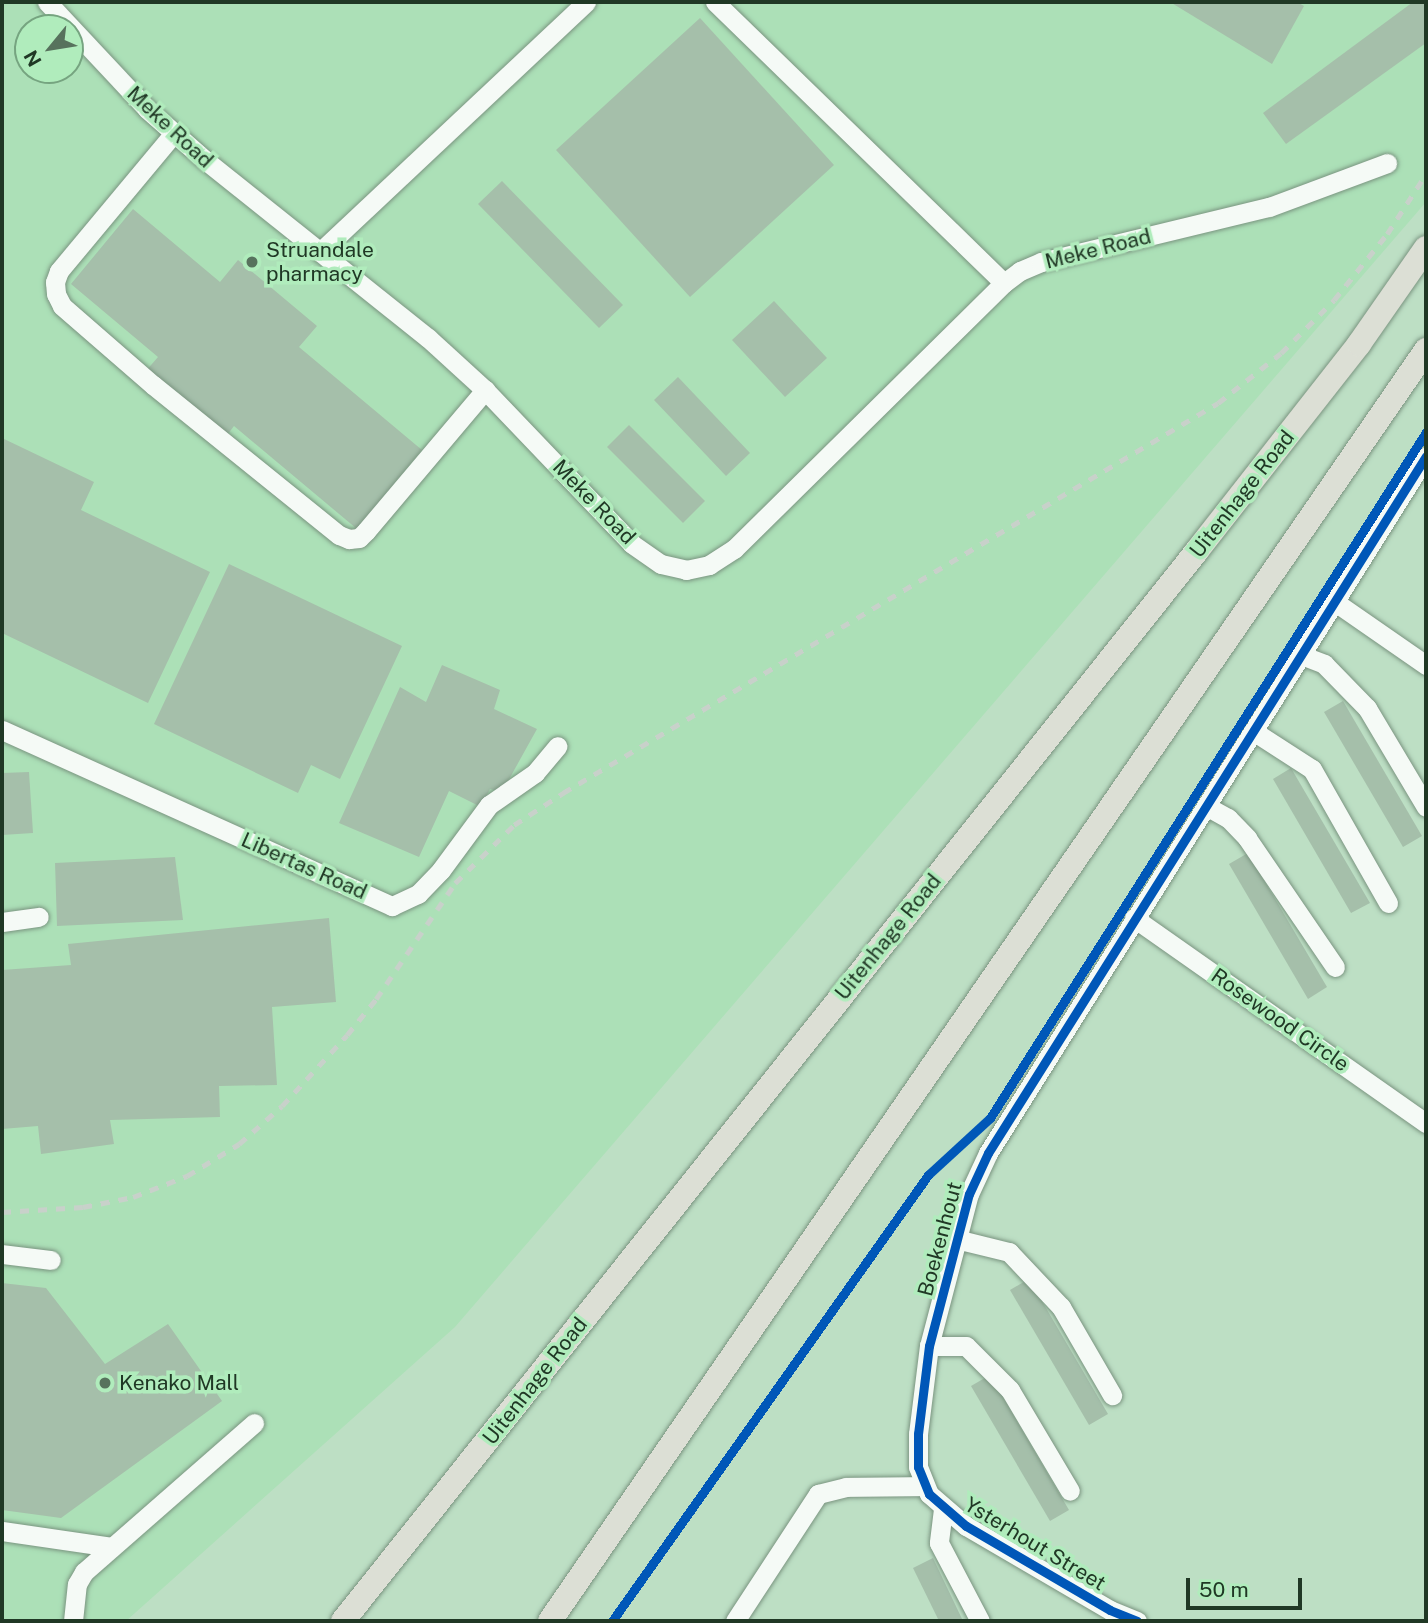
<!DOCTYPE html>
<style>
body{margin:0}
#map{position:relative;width:1428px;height:1623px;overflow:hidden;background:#bddfc4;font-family:"Public Sans",sans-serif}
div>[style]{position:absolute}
.built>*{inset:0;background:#ace0b7}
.building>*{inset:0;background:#a5bfaa}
.roads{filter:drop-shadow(0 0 2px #7a9480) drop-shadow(0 0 2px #7a9480)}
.minor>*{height:19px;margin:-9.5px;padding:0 9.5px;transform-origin:9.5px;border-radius:9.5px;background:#f5faf6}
.major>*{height:24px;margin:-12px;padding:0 12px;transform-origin:12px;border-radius:12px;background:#dcdfd5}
.rail>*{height:4.5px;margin-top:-2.25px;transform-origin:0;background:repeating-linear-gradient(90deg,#c8d1ca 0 9px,transparent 0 18px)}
.cycleway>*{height:9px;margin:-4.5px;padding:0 4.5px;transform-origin:4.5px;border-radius:4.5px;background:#0057b8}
.dots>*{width:19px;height:19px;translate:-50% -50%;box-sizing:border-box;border:4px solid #b0ecbc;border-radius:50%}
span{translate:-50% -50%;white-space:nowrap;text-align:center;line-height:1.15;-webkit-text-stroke:7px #b0ecbc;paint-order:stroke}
.street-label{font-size:21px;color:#203825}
.poi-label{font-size:21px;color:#203825}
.left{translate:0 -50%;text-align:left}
.frame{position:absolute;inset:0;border:4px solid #203825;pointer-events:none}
.north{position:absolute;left:14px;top:14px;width:70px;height:70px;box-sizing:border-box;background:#b0ecbc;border:2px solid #76a480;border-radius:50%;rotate:240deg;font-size:19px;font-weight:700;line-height:28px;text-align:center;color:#203825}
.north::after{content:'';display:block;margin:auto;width:24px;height:32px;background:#57725d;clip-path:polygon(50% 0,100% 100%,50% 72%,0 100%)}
.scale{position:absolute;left:1186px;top:1578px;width:116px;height:32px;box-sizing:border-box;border:4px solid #203825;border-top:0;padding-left:9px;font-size:21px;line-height:24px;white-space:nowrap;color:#203825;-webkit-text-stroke:5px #b0ecbc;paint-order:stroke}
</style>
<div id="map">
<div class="built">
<div style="clip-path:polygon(evenodd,2px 2px,1426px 2px,1426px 202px,455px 1327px,126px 1621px,2px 1621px,2px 2px,28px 28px,70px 28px,70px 70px,28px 70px,28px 28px)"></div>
</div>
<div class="building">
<div style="clip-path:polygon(1170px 2px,1297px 2px,1304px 6px,1272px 64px)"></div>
<div style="clip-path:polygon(1413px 2px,1426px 4px,1426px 43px,1286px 144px,1263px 113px)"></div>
<div style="clip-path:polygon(700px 18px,834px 165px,690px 297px,556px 150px)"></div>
<div style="clip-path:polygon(502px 181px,623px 305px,599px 328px,478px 204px)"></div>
<div style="clip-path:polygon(133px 209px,220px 282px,238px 260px,317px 326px,299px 347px,422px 450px,357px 529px,234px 426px,224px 439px,145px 372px,158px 357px,71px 284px)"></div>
<div style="clip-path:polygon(774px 301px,827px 358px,785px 397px,732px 340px)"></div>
<div style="clip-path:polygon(678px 377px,750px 453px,726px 476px,654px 400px)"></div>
<div style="clip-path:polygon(629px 425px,705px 501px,683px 523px,607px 447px)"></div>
<div style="clip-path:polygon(2px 438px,94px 482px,81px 510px,210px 572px,148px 703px,2px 633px)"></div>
<div style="clip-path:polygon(229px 564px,402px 646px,340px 779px,311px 765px,298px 793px,154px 724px)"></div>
<div style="clip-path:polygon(442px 665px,500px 690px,494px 709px,537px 729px,502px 792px,490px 789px,481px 807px,449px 791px,419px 857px,339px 823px,400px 687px,426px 702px)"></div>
<div style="clip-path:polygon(1343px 701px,1422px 836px,1403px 847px,1324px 712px)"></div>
<div style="clip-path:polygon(1291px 768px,1370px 903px,1351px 913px,1273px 779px)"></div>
<div style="clip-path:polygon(29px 772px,33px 833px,2px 835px,2px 773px)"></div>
<div style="clip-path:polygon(1248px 853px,1327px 987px,1308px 999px,1229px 864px)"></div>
<div style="clip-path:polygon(175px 857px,183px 920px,57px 926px,55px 863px)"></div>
<div style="clip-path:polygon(329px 918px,336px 1002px,272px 1007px,277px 1085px,219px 1086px,220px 1117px,110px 1120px,114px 1144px,41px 1154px,38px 1126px,2px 1129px,2px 970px,71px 965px,68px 944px)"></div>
<div style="clip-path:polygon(1029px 1279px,1108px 1414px,1089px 1425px,1010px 1290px)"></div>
<div style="clip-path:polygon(2px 1283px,46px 1288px,105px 1364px,168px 1324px,222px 1401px,61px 1518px,2px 1510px)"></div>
<div style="clip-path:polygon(990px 1375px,1069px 1510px,1050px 1521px,971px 1386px)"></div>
<div style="clip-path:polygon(933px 1558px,963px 1621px,939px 1621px,913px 1568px)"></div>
</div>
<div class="roads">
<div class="minor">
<div style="left:47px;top:2px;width:146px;rotate:46.9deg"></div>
<div style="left:147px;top:109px;width:77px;rotate:41.3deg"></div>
<div style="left:205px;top:160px;width:285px;rotate:38.6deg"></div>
<div style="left:428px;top:338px;width:77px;rotate:42.4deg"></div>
<div style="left:485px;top:390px;width:213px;rotate:46.3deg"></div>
<div style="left:632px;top:544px;width:35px;rotate:35deg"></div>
<div style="left:661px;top:564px;width:26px;rotate:13deg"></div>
<div style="left:686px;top:570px;width:24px;rotate:-12deg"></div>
<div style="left:709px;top:565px;width:30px;rotate:-33deg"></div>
<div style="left:734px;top:549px;width:379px;rotate:-44.6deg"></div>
<div style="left:1004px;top:283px;width:20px;rotate:-37deg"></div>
<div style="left:1020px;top:271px;width:23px;rotate:-23deg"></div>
<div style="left:1041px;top:262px;width:235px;rotate:-13.6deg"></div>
<div style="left:1269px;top:207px;width:126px;rotate:-20.4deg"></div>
<div style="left:715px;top:2px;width:403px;rotate:44.2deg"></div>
<div style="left:174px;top:133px;width:180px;rotate:129.8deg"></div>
<div style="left:59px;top:271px;width:12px;rotate:110deg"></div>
<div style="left:55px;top:282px;width:12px;rotate:85deg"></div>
<div style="left:56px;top:294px;width:13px;rotate:63deg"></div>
<div style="left:62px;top:306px;width:121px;rotate:41deg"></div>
<div style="left:153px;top:385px;width:239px;rotate:38.9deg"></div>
<div style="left:339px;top:535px;width:11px;rotate:22deg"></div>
<div style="left:349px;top:539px;width:10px;rotate:-6deg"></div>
<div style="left:359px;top:538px;width:10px;rotate:-45deg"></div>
<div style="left:366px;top:531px;width:185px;rotate:-49.8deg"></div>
<div style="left:320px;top:252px;width:365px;rotate:-43.2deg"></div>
<div style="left:1335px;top:602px;width:111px;rotate:34.7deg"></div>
<div style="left:1301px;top:655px;width:25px;rotate:21deg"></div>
<div style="left:1324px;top:664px;width:62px;rotate:45.7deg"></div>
<div style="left:1367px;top:708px;width:115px;rotate:59.2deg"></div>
<div style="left:2px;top:730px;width:428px;rotate:24.3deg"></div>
<div style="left:392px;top:906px;width:29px;rotate:-25deg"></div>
<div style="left:418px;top:894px;width:33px;rotate:-46deg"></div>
<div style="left:441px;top:870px;width:81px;rotate:-53.6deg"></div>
<div style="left:489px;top:805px;width:56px;rotate:-34.8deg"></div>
<div style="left:535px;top:773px;width:35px;rotate:-50deg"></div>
<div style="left:1253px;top:731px;width:70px;rotate:32.8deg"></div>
<div style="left:1312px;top:769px;width:154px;rotate:60.4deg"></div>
<div style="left:1206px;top:806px;width:25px;rotate:29deg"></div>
<div style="left:1228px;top:818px;width:28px;rotate:46deg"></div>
<div style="left:1247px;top:838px;width:156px;rotate:55.7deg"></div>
<div style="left:1134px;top:918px;width:357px;rotate:35.1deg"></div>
<div style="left:2px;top:922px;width:37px;rotate:-8deg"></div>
<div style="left:956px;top:1239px;width:55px;rotate:13.8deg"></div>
<div style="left:1009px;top:1252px;width:76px;rotate:46.6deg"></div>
<div style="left:1061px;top:1307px;width:102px;rotate:59.9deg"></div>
<div style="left:2px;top:1254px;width:49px;rotate:7deg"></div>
<div style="left:929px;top:1346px;width:37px"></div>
<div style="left:966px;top:1346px;width:62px;rotate:45deg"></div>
<div style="left:1010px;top:1390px;width:117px;rotate:59.3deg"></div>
<div style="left:943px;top:1509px;width:34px;rotate:97deg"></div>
<div style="left:939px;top:1543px;width:88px;rotate:62.3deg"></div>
<div style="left:2px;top:1531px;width:111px;rotate:8.3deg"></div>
<div style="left:73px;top:1621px;width:37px;rotate:-84deg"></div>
<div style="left:77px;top:1584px;width:14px;rotate:-60deg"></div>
<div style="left:84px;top:1572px;width:226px;rotate:-41.2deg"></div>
<div style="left:735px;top:1621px;width:152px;rotate:-56.8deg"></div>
<div style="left:818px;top:1494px;width:29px;rotate:-14deg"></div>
<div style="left:846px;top:1487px;width:78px;rotate:-0.7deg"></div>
<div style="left:1137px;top:1621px;width:29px;rotate:-158deg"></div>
<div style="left:1110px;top:1610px;width:167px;rotate:-149.7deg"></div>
<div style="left:966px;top:1526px;width:49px;rotate:-139.1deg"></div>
<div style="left:929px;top:1494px;width:29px;rotate:-112deg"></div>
<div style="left:918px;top:1467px;width:33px;rotate:-90deg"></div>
<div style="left:918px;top:1434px;width:89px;rotate:-82.9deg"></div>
<div style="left:929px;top:1346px;width:157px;rotate:-75.3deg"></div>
<div style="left:969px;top:1194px;width:45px;rotate:-65.1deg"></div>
<div style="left:988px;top:1153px;width:823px;rotate:-57.85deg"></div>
</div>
<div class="major">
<div style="left:343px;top:1621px;width:1368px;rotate:-51.41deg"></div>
<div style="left:1196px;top:552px;width:264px;rotate:-51.9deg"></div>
<div style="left:1359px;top:344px;width:117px;rotate:-55.1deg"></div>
<div style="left:550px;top:1621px;width:1544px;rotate:-55.42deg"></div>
</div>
</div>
<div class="rail">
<div style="left:2px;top:1212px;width:81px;rotate:-3.5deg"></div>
<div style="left:83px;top:1207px;width:51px;rotate:-11.3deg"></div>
<div style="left:133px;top:1197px;width:58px;rotate:-21.3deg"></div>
<div style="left:187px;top:1176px;width:61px;rotate:-31.6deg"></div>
<div style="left:239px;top:1144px;width:57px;rotate:-41.5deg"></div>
<div style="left:282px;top:1106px;width:96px;rotate:-47.5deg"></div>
<div style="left:347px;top:1035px;width:46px;rotate:-51.1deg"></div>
<div style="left:376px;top:999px;width:140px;rotate:-55.7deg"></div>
<div style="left:455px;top:883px;width:83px;rotate:-44.5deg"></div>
<div style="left:514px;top:825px;width:59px;rotate:-33.1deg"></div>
<div style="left:563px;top:793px;width:762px;rotate:-30.77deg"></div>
<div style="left:1218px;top:403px;width:80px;rotate:-38.4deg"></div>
<div style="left:1281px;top:353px;width:75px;rotate:-45deg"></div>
<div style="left:1334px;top:300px;width:85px;rotate:-51.2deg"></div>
<div style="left:1387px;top:234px;width:72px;rotate:-57deg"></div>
</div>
<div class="cycleway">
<div style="left:612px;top:1621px;width:547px;rotate:-54.68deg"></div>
<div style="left:928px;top:1175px;width:84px;rotate:-42.6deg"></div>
<div style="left:990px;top:1118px;width:813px;rotate:-57.56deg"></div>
<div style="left:1137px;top:1621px;width:29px;rotate:-158deg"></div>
<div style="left:1110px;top:1610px;width:167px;rotate:-149.7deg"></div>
<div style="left:966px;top:1526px;width:49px;rotate:-139.1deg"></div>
<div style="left:929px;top:1494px;width:29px;rotate:-112deg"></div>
<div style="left:918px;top:1467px;width:33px;rotate:-90deg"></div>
<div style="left:918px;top:1434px;width:89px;rotate:-82.9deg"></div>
<div style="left:929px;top:1346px;width:157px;rotate:-75.3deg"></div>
<div style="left:969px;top:1194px;width:45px;rotate:-65.1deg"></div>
<div style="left:988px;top:1153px;width:823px;rotate:-57.85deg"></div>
</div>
<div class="dots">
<div style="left:252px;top:262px;background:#57725d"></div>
<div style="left:105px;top:1383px;background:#57725d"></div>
</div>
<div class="street-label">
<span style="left:170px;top:127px;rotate:43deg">Meke Road</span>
<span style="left:1098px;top:249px;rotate:-14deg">Meke Road</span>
<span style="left:1242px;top:494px;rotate:-52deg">Uitenhage Road</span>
<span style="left:594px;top:502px;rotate:46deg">Meke Road</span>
<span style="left:304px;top:866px;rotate:24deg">Libertas Road</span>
<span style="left:888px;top:937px;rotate:-51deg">Uitenhage Road</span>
<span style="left:1280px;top:1020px;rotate:35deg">Rosewood Circle</span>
<span style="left:940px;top:1239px;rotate:-75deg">Boekenhout</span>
<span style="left:535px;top:1381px;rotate:-52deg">Uitenhage Road</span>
<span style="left:1035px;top:1544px;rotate:31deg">Ysterhout Street</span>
</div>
<div class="poi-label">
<span class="left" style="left:266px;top:262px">Struandale<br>pharmacy</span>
<span class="left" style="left:119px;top:1383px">Kenako Mall</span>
</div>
<div class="frame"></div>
<div class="north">N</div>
<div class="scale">50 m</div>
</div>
